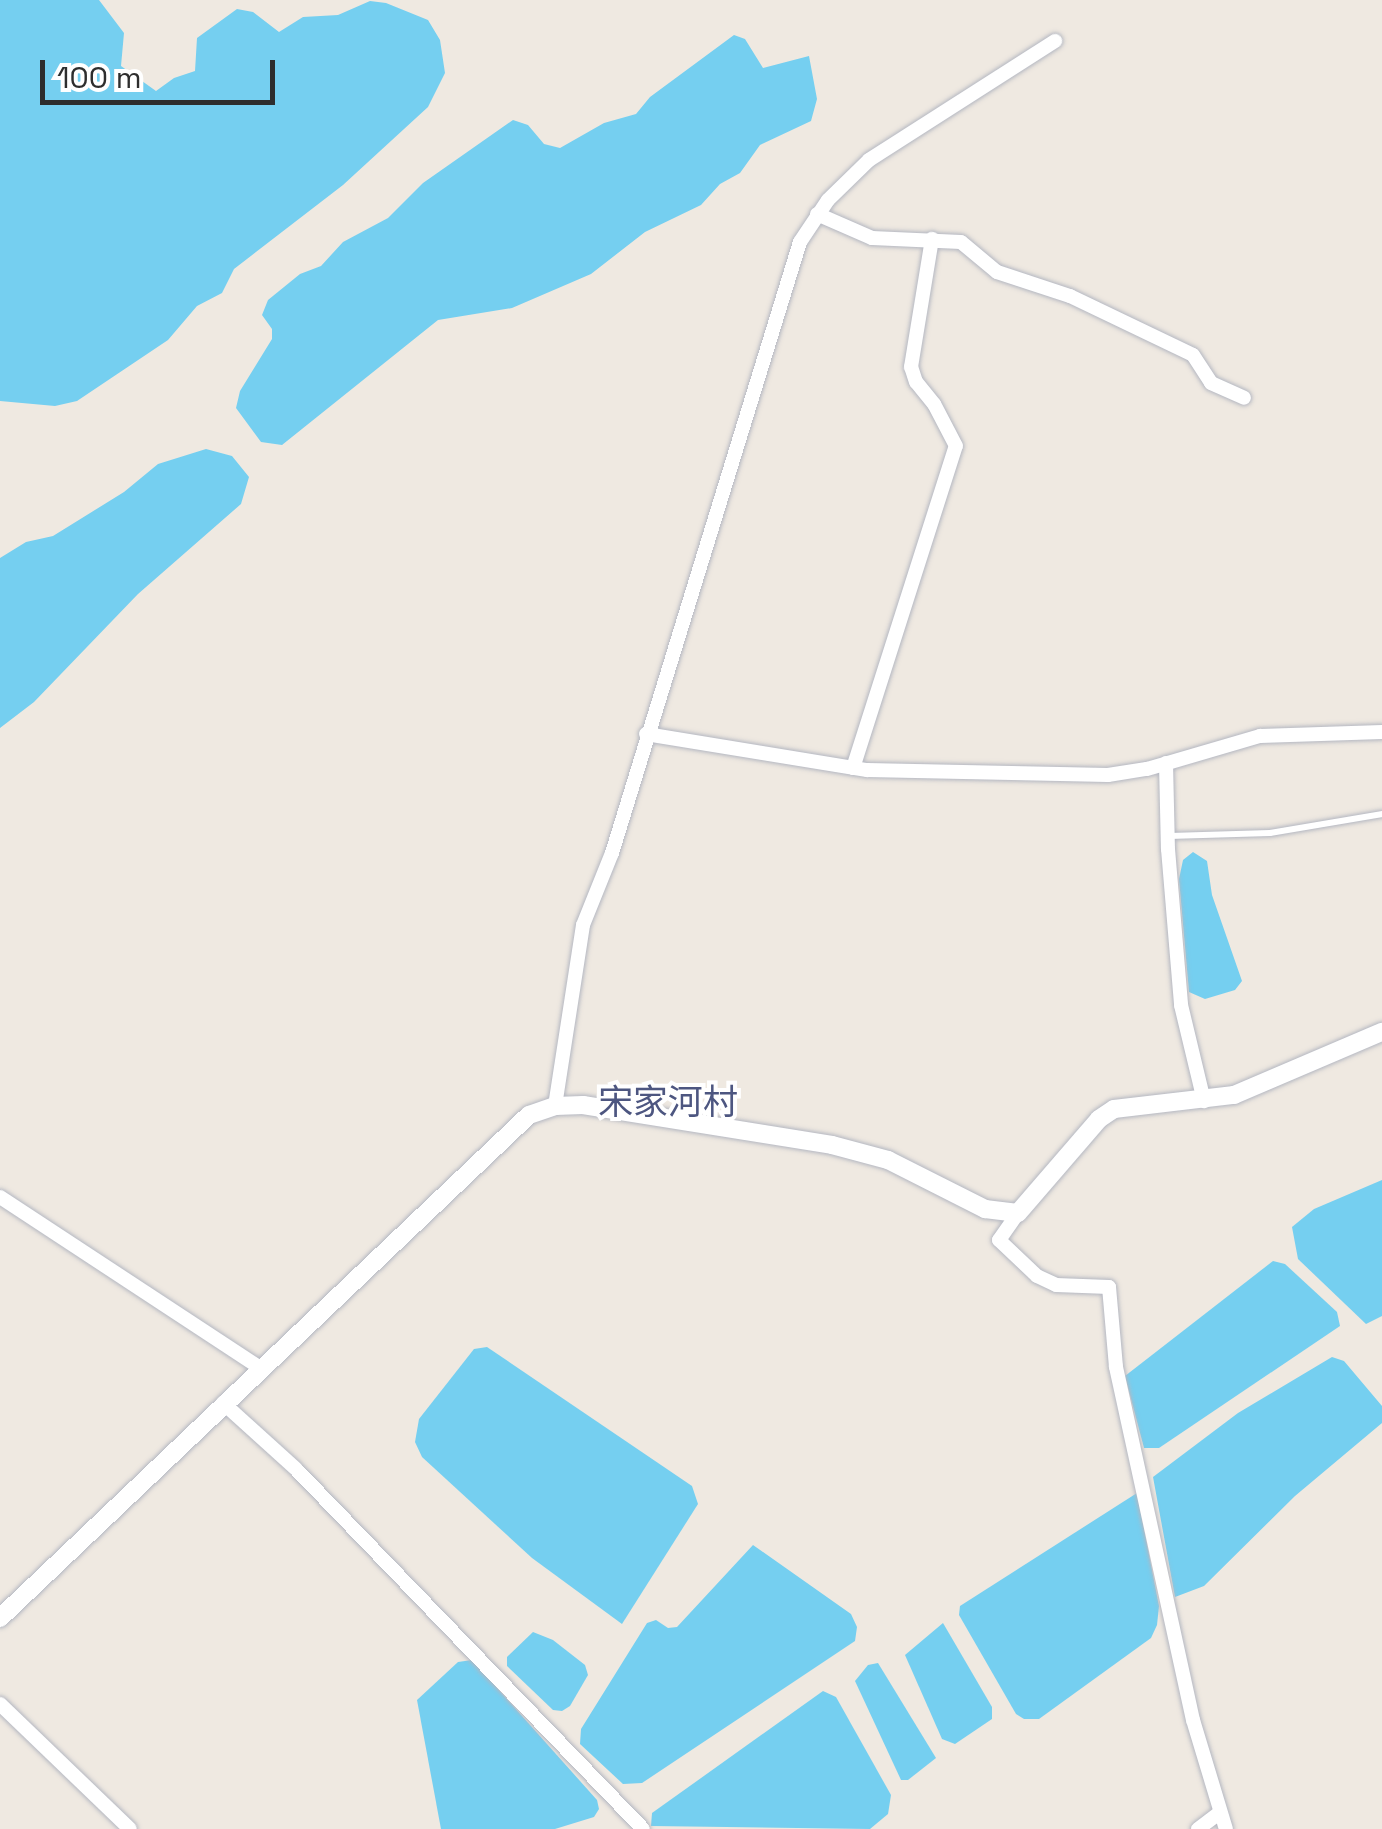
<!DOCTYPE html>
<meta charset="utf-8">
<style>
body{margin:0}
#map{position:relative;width:1382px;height:1829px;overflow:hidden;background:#efe9e1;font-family:"Space Grotesk","Noto Sans SC",sans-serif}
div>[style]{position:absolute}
.water>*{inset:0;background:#75cff0}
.roads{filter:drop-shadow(0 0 2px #b4b7c1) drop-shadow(0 0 2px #b4b7c1)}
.lane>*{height:6px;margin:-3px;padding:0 3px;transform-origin:3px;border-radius:3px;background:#fff}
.street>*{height:14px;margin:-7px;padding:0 7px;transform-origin:7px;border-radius:7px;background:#fff}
.secondary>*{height:18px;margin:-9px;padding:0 9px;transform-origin:9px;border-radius:9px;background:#fff}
span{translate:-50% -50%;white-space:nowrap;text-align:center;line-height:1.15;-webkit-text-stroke:8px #fff;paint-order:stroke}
.quarter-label{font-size:35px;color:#4d5680}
.scale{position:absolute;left:40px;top:60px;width:235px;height:45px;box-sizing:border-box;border:5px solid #2e2e2e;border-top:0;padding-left:12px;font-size:30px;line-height:35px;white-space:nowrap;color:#2e2e2e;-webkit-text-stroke:8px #fff;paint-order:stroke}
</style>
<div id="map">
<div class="water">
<div style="clip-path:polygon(0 0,99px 0,124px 33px,121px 66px,156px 91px,174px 78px,195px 71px,197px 38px,237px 9px,253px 12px,279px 32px,303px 17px,338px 15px,370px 1px,386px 3px,428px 20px,440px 40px,445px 73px,428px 107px,343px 185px,234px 269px,222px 293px,197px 306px,168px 340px,77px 401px,55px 406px,0 401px)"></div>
<div style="clip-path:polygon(734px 35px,745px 39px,763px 68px,809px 56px,817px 99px,811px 121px,760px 145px,740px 173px,720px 184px,701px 205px,645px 232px,591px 274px,512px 308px,438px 320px,282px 445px,261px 442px,236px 408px,240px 391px,272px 339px,272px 329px,262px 315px,268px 300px,300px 274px,321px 266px,343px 242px,388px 218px,423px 183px,513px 120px,528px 125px,544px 144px,560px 148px,604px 123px,636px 114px,650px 97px)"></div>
<div style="clip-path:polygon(206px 449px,232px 456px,249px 477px,241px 504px,138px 594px,34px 702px,0 728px,0 558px,26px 542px,53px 536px,124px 492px,158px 464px)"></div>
<div style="clip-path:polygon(1193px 852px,1207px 861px,1212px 895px,1242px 981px,1235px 990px,1205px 999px,1189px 992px,1179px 879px,1183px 860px)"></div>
<div style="clip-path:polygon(1382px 1180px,1382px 1316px,1366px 1324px,1298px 1259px,1292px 1227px,1314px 1209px)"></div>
<div style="clip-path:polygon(1273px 1261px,1285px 1264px,1337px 1312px,1340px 1326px,1159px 1448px,1144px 1448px,1125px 1376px)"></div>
<div style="clip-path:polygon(487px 1347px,692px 1486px,698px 1504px,622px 1624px,532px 1558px,422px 1457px,415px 1442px,419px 1419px,474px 1349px)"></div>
<div style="clip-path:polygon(1332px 1357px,1344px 1361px,1382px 1406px,1382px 1423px,1295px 1496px,1204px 1586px,1175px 1597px,1153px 1477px,1238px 1413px)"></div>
<div style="clip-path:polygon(1137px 1493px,1159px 1606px,1157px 1625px,1151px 1638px,1039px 1719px,1024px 1719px,1016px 1714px,959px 1615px,960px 1606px)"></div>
<div style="clip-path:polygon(753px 1545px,851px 1614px,857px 1627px,855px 1641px,642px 1783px,623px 1784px,580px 1744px,581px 1729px,647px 1623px,656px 1620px,668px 1628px,677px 1627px)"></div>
<div style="clip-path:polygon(943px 1623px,992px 1707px,992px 1719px,955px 1744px,942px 1739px,905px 1655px)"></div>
<div style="clip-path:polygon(533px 1632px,553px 1640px,585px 1665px,588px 1675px,570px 1706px,562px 1711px,553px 1710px,507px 1666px,507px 1657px)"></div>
<div style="clip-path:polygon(472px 1660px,597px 1800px,599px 1809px,594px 1817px,555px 1829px,441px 1829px,417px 1700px,458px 1662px)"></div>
<div style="clip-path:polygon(878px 1663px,936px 1758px,908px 1780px,901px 1780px,855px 1681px,868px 1665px)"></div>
<div style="clip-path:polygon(823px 1691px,836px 1697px,891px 1795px,888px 1814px,870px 1829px,651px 1826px,652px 1813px)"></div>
</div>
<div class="roads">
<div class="lane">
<div style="left:1169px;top:836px;width:101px;rotate:-1.7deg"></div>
<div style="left:1270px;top:833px;width:114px;rotate:-9.6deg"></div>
</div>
<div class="street">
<div style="left:817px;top:214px;width:60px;rotate:23.6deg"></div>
<div style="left:872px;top:238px;width:89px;rotate:2.6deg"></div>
<div style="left:961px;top:242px;width:47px;rotate:39.8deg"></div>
<div style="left:997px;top:272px;width:77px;rotate:18.2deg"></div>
<div style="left:1070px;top:296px;width:136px;rotate:25.6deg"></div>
<div style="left:1193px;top:355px;width:33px;rotate:57deg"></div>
<div style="left:1211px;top:383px;width:36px;rotate:24deg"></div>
<div style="left:646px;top:734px;width:224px;rotate:9.3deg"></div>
<div style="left:867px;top:770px;width:241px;rotate:1.2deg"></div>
<div style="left:1108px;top:775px;width:39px;rotate:-9deg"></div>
<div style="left:1147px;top:769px;width:118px;rotate:-16.3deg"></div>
<div style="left:1260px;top:736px;width:122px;rotate:-1.9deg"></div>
<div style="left:1166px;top:763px;width:86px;rotate:88.7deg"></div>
<div style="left:1168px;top:849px;width:157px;rotate:85.2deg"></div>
<div style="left:1181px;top:1005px;width:99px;rotate:76.5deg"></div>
<div style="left:853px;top:768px;width:338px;rotate:-72.3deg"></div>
<div style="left:956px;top:446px;width:47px;rotate:-117.6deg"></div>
<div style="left:934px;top:404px;width:28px;rotate:-129deg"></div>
<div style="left:916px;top:382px;width:16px;rotate:-108deg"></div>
<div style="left:911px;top:367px;width:130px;rotate:-80.7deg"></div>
<div style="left:555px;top:1106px;width:183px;rotate:-81.2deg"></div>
<div style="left:583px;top:925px;width:78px;rotate:-68.1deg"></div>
<div style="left:612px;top:853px;width:639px;rotate:-72.9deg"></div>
<div style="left:800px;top:242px;width:50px;rotate:-56.3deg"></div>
<div style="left:828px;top:200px;width:57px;rotate:-44.3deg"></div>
<div style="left:869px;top:160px;width:221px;rotate:-32.6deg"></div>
<div style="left:0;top:1197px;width:311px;rotate:33.3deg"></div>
<div style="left:1018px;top:1213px;width:33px;rotate:125deg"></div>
<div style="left:999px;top:1240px;width:52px;rotate:43.5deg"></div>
<div style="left:1037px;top:1276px;width:21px;rotate:25deg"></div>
<div style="left:1056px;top:1285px;width:53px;rotate:2.2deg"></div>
<div style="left:1109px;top:1287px;width:80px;rotate:85deg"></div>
<div style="left:1116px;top:1367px;width:361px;rotate:77.7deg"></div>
<div style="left:1193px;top:1720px;width:114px;rotate:73.2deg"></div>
<div style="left:223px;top:1403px;width:97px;rotate:42.1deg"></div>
<div style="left:295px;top:1468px;width:501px;rotate:46.05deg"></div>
<div style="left:0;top:1704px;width:180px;rotate:43.9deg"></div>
<div style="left:1198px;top:1829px;width:26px;rotate:-37deg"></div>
</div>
<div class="secondary">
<div style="left:0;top:1618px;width:730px;rotate:-43.56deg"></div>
<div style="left:529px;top:1115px;width:28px;rotate:-19deg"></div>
<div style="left:555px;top:1106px;width:28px;rotate:-2deg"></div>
<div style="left:583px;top:1105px;width:252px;rotate:9.1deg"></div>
<div style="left:832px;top:1145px;width:58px;rotate:15deg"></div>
<div style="left:888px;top:1160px;width:109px;rotate:26.8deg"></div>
<div style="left:985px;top:1209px;width:33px;rotate:7deg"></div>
<div style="left:1018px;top:1213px;width:124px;rotate:-49.2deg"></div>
<div style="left:1099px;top:1119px;width:18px;rotate:-34deg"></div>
<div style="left:1114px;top:1109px;width:121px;rotate:-6.7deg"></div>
<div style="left:1234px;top:1095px;width:161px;rotate:-23.1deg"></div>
</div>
</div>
<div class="quarter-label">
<span style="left:668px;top:1102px">宋家河村</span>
</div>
<div class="scale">100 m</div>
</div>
